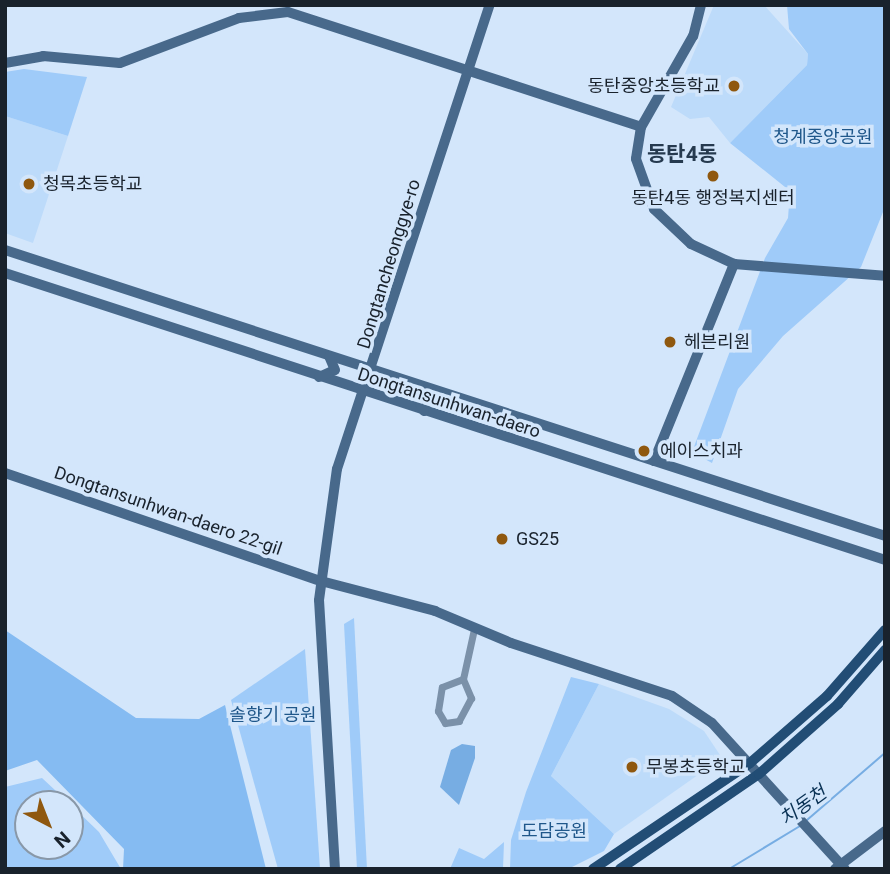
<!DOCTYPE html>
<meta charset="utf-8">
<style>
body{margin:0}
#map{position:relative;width:890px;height:874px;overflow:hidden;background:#d3e6fb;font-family:Roboto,"Noto Sans KR",sans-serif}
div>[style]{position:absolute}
.built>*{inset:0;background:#bddbfa}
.green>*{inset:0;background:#9fcbf9}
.forest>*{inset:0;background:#85bbf2}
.water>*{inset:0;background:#77ade3}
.stream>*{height:2px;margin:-1px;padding:0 1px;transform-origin:1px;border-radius:1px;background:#77ade3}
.street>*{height:7px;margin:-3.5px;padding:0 3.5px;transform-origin:3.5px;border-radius:3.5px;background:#7b91a9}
.secondary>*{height:10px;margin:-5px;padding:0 5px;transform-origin:5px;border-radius:5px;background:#48698b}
.primary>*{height:10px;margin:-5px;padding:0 5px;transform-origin:5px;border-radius:5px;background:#224d75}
.dots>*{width:19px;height:19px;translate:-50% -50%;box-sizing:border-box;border:4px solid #d3e6fb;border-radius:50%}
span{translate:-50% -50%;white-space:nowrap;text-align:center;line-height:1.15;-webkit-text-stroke:7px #d3e6fb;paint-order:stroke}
.poi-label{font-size:18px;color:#19222c}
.right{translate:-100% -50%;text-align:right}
.left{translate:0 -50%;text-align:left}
.park-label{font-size:18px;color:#1f578a}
.street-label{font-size:18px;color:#19222c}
.water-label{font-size:19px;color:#093154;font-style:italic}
.quarter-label{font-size:21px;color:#263a4f;font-weight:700}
.frame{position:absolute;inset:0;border:7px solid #19222c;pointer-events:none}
.north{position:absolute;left:14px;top:790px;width:70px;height:70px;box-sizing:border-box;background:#d3e6fb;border:2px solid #8998a8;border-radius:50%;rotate:138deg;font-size:19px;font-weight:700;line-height:28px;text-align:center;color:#19222c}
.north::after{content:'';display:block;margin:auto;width:24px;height:32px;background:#8f580f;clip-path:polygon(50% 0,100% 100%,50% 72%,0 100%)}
</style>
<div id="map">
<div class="built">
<div style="clip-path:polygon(714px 5px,764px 5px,808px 54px,807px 65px,730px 143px,709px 117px,690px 119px,671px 107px)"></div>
<div style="clip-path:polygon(5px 116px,68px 136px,33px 243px,5px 233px)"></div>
<div style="clip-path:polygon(599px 684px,669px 709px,704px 731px,722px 758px,614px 834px,551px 776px)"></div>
</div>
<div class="green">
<div style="clip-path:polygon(787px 5px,885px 5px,885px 207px,861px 267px,783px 336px,738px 389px,712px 463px,692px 452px,765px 258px,788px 218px,790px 191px,730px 143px,807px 65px,808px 54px,789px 29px)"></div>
<div style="clip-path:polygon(24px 69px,87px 77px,68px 136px,5px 116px,5px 72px)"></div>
<div style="clip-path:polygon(354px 618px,367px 869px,357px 869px,344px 624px)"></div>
<div style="clip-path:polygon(305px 649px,320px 869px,278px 869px,231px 700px)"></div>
<div style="clip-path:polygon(571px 677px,599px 684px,551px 776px,614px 834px,604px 851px,568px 869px,510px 869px,511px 840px,526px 792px)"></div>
<div style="clip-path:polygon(42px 778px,70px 804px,28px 804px,28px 846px,70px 846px,70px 804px,99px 832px,121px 869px,5px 869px,5px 787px)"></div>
<div style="clip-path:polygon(504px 842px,503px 869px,450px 869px,459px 848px,484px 859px)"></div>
</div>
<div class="forest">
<div style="clip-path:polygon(5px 630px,136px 718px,199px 719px,225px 705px,266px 869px,123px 869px,124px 849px,37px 760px,5px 771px)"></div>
</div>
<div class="water">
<div style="clip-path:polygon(462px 744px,475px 746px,475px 758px,459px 805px,440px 787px,451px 750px)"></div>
</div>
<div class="stream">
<div style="left:807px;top:820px;width:103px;rotate:-40.7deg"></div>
<div style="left:729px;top:869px;width:83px;rotate:-31.2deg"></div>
</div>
<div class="street">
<div style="left:463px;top:679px;width:21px;rotate:67deg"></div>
<div style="left:471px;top:698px;width:26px;rotate:118deg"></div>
<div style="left:459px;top:721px;width:14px;rotate:172deg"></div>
<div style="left:445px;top:723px;width:14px;rotate:-120deg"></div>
<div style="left:438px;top:711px;width:24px;rotate:-81deg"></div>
<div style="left:442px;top:687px;width:22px;rotate:-21deg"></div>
<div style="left:463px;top:679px;width:51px;rotate:-77.6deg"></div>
</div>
<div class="secondary">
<div style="left:701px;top:5px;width:32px;rotate:104deg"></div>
<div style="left:693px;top:36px;width:105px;rotate:119.7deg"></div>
<div style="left:641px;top:127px;width:32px;rotate:99deg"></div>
<div style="left:636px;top:159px;width:53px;rotate:70.2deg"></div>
<div style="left:654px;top:209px;width:51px;rotate:43.4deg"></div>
<div style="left:691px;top:244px;width:47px;rotate:24.9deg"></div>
<div style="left:734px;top:264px;width:151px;rotate:4.5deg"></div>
<div style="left:5px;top:63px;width:39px;rotate:-10deg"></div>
<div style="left:43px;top:56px;width:77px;rotate:5.2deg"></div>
<div style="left:120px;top:63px;width:127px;rotate:-20.7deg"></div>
<div style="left:239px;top:18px;width:49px;rotate:-7deg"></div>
<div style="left:288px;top:12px;width:371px;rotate:18deg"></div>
<div style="left:5px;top:250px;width:925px;rotate:18deg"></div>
<div style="left:5px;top:273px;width:926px;rotate:18.06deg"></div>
<div style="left:319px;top:377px;width:17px;rotate:-24deg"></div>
<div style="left:335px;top:370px;width:15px;rotate:-113deg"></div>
<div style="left:424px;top:411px;width:15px;rotate:-118deg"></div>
<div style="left:417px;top:398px;width:16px;rotate:-30deg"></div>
<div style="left:654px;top:461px;width:213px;rotate:-67.9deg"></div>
<div style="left:5px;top:473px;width:334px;rotate:18.9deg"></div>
<div style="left:321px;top:581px;width:118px;rotate:14.7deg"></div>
<div style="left:435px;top:611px;width:82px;rotate:22.8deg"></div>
<div style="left:511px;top:643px;width:169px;rotate:18.2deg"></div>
<div style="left:672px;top:696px;width:48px;rotate:34deg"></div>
<div style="left:712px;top:723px;width:197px;rotate:47.7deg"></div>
<div style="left:335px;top:869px;width:269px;rotate:-93.4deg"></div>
<div style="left:319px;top:600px;width:132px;rotate:-82.2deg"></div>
<div style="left:337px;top:469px;width:489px;rotate:-71.8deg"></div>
<div style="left:835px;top:869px;width:63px;rotate:-37.2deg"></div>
</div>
<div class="primary">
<div style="left:593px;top:869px;width:189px;rotate:-34deg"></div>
<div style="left:750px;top:763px;width:102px;rotate:-41deg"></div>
<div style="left:827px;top:696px;width:88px;rotate:-48.7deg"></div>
<div style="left:620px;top:869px;width:168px;rotate:-34.4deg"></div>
<div style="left:759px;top:774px;width:106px;rotate:-41.5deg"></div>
<div style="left:838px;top:704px;width:72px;rotate:-49deg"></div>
</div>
<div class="dots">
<div style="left:734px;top:86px;background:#8f580f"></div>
<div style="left:713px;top:176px;background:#8f580f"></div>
<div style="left:29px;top:184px;background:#8f580f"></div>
<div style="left:670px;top:342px;background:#8f580f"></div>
<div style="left:644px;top:451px;background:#8f580f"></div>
<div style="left:502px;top:539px;background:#8f580f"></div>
<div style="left:632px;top:767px;background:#8f580f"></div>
</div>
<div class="poi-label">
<span class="right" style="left:720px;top:86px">동탄중앙초등학교</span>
<span class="left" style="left:43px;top:184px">청목초등학교</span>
<span style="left:713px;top:198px">동탄4동 행정복지센터</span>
<span class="left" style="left:684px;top:342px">헤븐리원</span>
<span class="left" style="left:660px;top:451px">에이스치과</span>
<span class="left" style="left:516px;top:539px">GS25</span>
<span class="left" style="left:646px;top:767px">무봉초등학교</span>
</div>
<div class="park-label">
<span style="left:823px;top:137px">청계중앙공원</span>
<span style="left:273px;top:715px">솔향기 공원</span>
<span style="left:554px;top:831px">도담공원</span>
</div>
<div class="street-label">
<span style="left:389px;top:264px;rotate:-73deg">Dongtancheonggye-ro</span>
<span style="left:449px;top:403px;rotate:18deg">Dongtansunhwan-daero</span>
<span style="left:168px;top:511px;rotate:19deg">Dongtansunhwan-daero 22-gil</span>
</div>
<div class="water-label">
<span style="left:803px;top:806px;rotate:-36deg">치동천</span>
</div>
<div class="quarter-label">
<span style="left:682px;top:154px">동탄4동</span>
</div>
<div class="frame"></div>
<div class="north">N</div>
</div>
